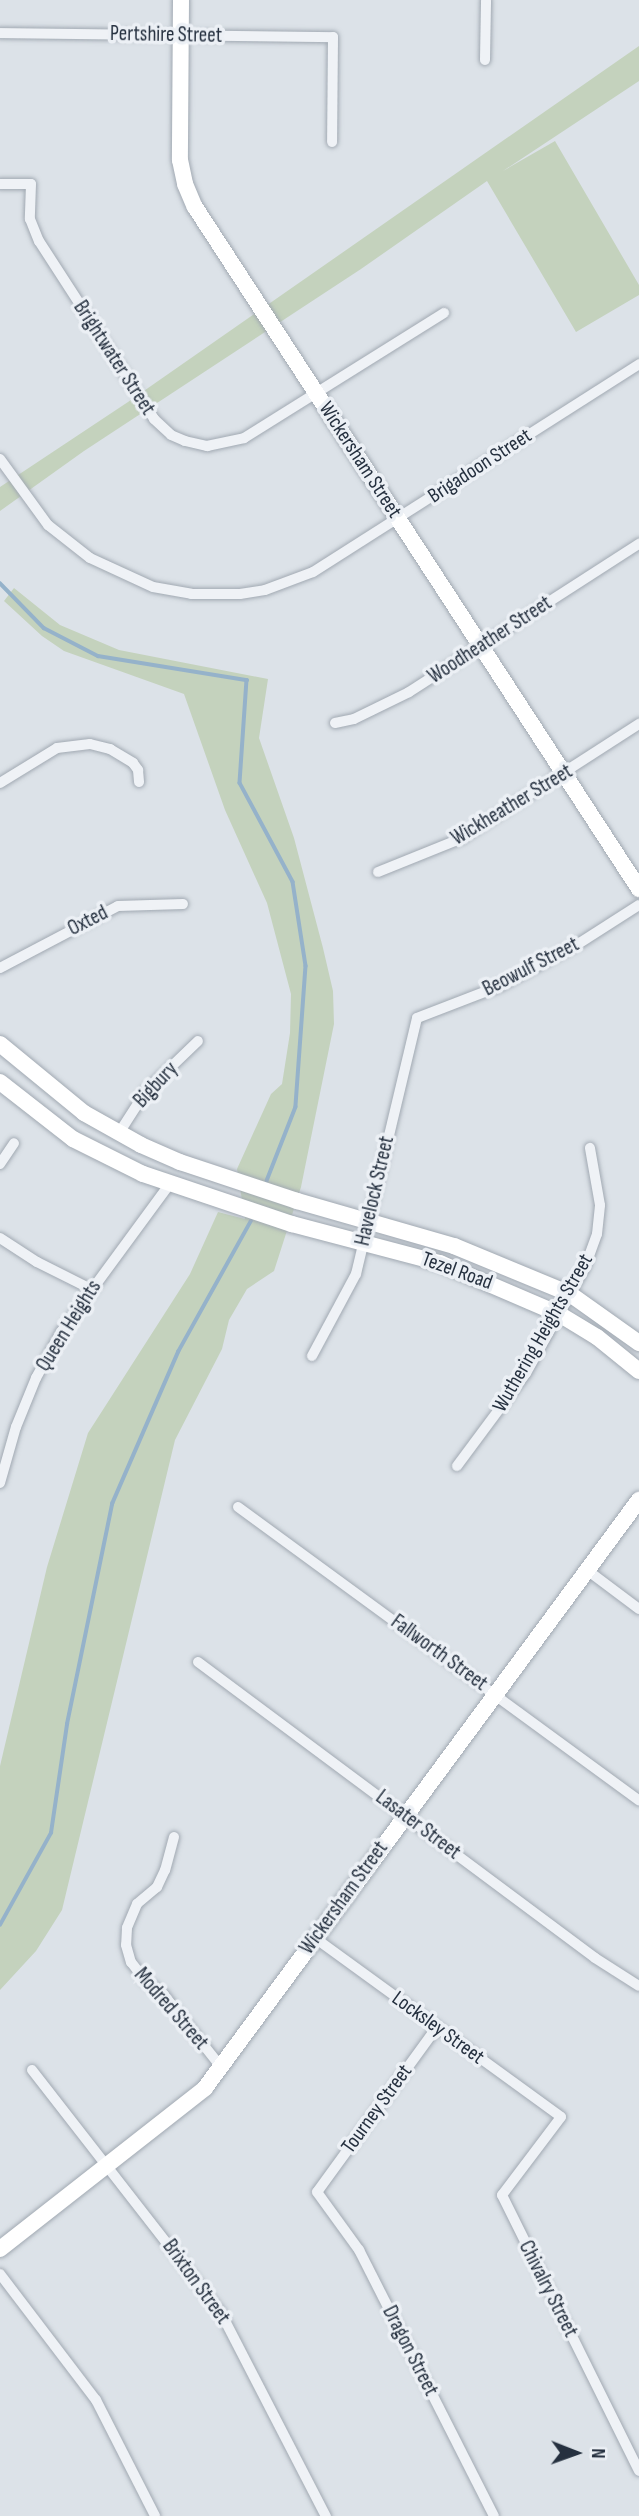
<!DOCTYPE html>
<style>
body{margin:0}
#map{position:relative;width:639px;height:2516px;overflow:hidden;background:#dce2e8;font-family:"Sofia Sans Condensed",sans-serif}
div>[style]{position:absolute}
.green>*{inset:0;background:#c4d2bd}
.stream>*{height:3.5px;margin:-1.75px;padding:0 1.75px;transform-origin:1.75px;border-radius:1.75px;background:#95b2ca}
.roads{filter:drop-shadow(0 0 2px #a1a9b2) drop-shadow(0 0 2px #a1a9b2)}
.street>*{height:10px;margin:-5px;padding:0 5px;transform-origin:5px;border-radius:5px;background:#eff2f6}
.secondary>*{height:16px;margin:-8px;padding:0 8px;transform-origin:8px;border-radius:8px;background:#fff}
span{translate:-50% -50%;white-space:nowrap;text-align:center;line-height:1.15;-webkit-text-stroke:7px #ecf0f5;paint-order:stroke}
.street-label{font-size:21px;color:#25303f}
.north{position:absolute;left:541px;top:2418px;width:70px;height:70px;-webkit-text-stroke:5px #ecf0f5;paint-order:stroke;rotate:91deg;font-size:19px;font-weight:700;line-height:28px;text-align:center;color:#25303f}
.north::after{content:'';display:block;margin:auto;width:24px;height:32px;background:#25303f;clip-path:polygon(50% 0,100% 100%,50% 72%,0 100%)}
</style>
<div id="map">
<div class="green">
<div style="clip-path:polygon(639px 46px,639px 81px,503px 171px,555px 141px,639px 285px,639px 295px,576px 332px,487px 181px,361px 269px,84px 451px,0 511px,0 487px,128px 402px)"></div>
<div style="clip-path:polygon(14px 588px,60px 625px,119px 650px,268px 679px,259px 738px,294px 838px,323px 948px,333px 991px,334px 1024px,301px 1187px,274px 1271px,247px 1289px,229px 1320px,222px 1349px,175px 1440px,62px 1910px,36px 1951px,0 1990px,0 1766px,47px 1567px,88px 1433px,190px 1274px,218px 1212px,245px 1219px,237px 1169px,271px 1094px,282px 1084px,290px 1033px,291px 994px,267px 903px,225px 810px,184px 694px,64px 651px,42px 636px,4px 601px)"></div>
</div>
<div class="stream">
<div style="left:0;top:583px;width:63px;rotate:45.6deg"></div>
<div style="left:44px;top:628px;width:61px;rotate:27.4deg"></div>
<div style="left:98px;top:656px;width:151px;rotate:9.2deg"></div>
<div style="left:247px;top:680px;width:103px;rotate:93.9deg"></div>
<div style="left:240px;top:783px;width:112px;rotate:61.8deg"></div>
<div style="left:293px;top:882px;width:85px;rotate:81.2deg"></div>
<div style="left:306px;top:966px;width:141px;rotate:94.1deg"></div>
<div style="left:296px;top:1107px;width:79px;rotate:111.4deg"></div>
<div style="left:0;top:1925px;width:105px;rotate:-61deg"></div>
<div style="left:51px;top:1833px;width:110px;rotate:-81.6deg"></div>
<div style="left:67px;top:1724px;width:225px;rotate:-78.4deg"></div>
<div style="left:112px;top:1504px;width:166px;rotate:-66.5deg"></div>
<div style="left:178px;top:1352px;width:150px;rotate:-60.9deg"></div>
</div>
<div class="roads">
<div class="street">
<div style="left:0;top:33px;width:333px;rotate:0.7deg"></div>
<div style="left:333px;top:37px;width:105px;rotate:90.5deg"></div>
<div style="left:485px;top:60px;width:60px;rotate:-89deg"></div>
<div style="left:0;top:184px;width:31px"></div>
<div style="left:31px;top:184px;width:35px;rotate:92deg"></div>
<div style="left:30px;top:219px;width:24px;rotate:68deg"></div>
<div style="left:39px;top:241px;width:212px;rotate:57.1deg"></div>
<div style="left:154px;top:419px;width:23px;rotate:43deg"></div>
<div style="left:171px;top:435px;width:15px;rotate:23deg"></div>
<div style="left:185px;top:441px;width:23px;rotate:13deg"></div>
<div style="left:207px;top:446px;width:38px;rotate:-12deg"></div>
<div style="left:244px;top:438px;width:236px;rotate:-32deg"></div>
<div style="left:0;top:459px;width:82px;rotate:54deg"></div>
<div style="left:48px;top:525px;width:53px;rotate:38.2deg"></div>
<div style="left:90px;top:558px;width:69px;rotate:24.7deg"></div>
<div style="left:153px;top:587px;width:39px;rotate:10deg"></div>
<div style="left:191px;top:594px;width:49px"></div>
<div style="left:240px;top:594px;width:25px;rotate:-9deg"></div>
<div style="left:265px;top:590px;width:51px;rotate:-20.6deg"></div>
<div style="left:313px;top:572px;width:387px;rotate:-32.5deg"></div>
<div style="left:335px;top:723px;width:19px;rotate:-12deg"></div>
<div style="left:354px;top:719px;width:61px;rotate:-26.1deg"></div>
<div style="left:409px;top:692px;width:274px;rotate:-32.8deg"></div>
<div style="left:0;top:783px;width:67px;rotate:-31.6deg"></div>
<div style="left:57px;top:748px;width:33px;rotate:-7deg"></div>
<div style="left:90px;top:744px;width:21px;rotate:14deg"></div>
<div style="left:110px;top:749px;width:27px;rotate:31deg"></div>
<div style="left:133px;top:763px;width:9px;rotate:54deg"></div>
<div style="left:138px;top:770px;width:12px;rotate:85deg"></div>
<div style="left:378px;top:872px;width:91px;rotate:-22deg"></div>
<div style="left:462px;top:838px;width:211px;rotate:-32.8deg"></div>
<div style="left:0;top:968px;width:133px;rotate:-27.7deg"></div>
<div style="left:118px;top:906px;width:65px;rotate:-1.8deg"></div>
<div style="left:119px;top:1133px;width:50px;rotate:-57.3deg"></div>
<div style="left:146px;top:1091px;width:72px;rotate:-43.9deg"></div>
<div style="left:0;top:1164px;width:25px;rotate:-56deg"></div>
<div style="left:0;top:1238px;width:44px;rotate:33deg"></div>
<div style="left:37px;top:1262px;width:60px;rotate:26.6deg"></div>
<div style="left:312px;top:1356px;width:93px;rotate:-61.8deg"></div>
<div style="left:356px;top:1274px;width:263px;rotate:-76.6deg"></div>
<div style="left:417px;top:1018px;width:89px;rotate:-21.1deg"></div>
<div style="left:500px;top:986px;width:89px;rotate:-28.3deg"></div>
<div style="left:578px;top:944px;width:72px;rotate:-32.6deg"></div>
<div style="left:457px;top:1466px;width:116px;rotate:-53.4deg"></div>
<div style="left:526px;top:1373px;width:121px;rotate:-60.9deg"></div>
<div style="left:585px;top:1267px;width:35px;rotate:-70deg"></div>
<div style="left:597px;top:1234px;width:29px;rotate:-84deg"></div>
<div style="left:600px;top:1205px;width:58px;rotate:-100deg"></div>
<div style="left:0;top:1483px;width:58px;rotate:-74.1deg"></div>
<div style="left:16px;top:1427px;width:53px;rotate:-67.8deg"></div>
<div style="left:36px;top:1378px;width:52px;rotate:-61.5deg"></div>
<div style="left:61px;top:1332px;width:182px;rotate:-53.7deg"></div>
<div style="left:238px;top:1507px;width:497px;rotate:36.2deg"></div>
<div style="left:587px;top:1570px;width:65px;rotate:36.9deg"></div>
<div style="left:198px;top:1662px;width:495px;rotate:36.7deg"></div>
<div style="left:595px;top:1958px;width:52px;rotate:32.5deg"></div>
<div style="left:174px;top:1837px;width:34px;rotate:105deg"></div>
<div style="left:165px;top:1870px;width:19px;rotate:115deg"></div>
<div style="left:157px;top:1887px;width:26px;rotate:140deg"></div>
<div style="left:137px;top:1904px;width:26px;rotate:113deg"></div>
<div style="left:127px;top:1928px;width:17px;rotate:93deg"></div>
<div style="left:126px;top:1945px;width:18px;rotate:74deg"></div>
<div style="left:131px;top:1962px;width:23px;rotate:52deg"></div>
<div style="left:145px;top:1980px;width:24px;rotate:38deg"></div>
<div style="left:164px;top:1995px;width:92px;rotate:51.6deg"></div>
<div style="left:315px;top:1938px;width:304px;rotate:36deg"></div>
<div style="left:561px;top:2117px;width:98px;rotate:127.1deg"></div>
<div style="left:502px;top:2195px;width:308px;rotate:63.6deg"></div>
<div style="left:437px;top:2027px;width:204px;rotate:126deg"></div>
<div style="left:317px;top:2192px;width:72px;rotate:54.1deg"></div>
<div style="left:359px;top:2250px;width:298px;rotate:63.1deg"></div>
<div style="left:32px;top:2070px;width:308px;rotate:52.1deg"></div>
<div style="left:221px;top:2313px;width:229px;rotate:62.7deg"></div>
<div style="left:0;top:2274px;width:158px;rotate:52.7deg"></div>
<div style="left:96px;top:2400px;width:130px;rotate:63deg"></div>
</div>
<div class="secondary">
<div style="left:181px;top:0;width:160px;rotate:90.4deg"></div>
<div style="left:180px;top:160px;width:25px;rotate:78deg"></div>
<div style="left:185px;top:184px;width:25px;rotate:67deg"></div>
<div style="left:195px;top:207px;width:814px;rotate:56.93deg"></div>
<div style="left:0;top:1044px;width:109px;rotate:39.4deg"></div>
<div style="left:84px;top:1113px;width:65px;rotate:29.3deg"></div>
<div style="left:141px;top:1145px;width:43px;rotate:23.6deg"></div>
<div style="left:180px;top:1162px;width:123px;rotate:18.4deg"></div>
<div style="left:297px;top:1201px;width:163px;rotate:16deg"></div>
<div style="left:454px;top:1246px;width:126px;rotate:22.5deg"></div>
<div style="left:570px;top:1294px;width:85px;rotate:35.4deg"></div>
<div style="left:0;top:1082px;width:93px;rotate:38deg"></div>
<div style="left:73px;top:1139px;width:78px;rotate:26.6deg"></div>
<div style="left:143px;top:1174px;width:157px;rotate:18.6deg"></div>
<div style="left:292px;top:1224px;width:153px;rotate:14.8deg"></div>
<div style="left:440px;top:1263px;width:129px;rotate:23.2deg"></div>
<div style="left:559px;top:1314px;width:44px;rotate:31.2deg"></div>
<div style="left:597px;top:1337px;width:54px;rotate:39deg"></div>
<div style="left:0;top:2249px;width:261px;rotate:-38.1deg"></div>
<div style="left:205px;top:2088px;width:731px;rotate:-53.57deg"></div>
</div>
</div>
<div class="street-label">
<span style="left:166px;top:35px;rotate:1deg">Pertshire Street</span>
<span style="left:114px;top:358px;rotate:57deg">Brightwater Street</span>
<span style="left:360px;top:460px;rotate:57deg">Wickersham Street</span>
<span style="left:480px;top:466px;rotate:-33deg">Brigadoon Street</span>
<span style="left:490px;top:640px;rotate:-33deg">Woodheather Street</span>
<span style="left:512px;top:805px;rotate:-31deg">Wickheather Street</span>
<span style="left:88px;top:921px;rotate:-27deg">Oxted</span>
<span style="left:531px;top:967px;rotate:-27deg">Beowulf Street</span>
<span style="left:156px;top:1085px;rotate:-47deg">Bigbury</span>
<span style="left:375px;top:1191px;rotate:-77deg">Havelock Street</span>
<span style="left:457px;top:1271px;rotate:20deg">Tezel Road</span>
<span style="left:69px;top:1326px;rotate:-58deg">Queen Heights</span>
<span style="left:543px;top:1333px;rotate:-60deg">Wuthering Heights Street</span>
<span style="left:439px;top:1653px;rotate:36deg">Fallworth Street</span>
<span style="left:418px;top:1825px;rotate:37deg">Lasater Street</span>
<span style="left:344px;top:1898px;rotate:-54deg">Wickersham Street</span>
<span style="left:171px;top:2009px;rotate:49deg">Modred Street</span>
<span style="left:438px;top:2028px;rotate:36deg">Locksley Street</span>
<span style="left:377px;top:2109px;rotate:-54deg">Tourney Street</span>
<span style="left:196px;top:2282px;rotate:54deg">Brixton Street</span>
<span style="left:548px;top:2289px;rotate:63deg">Chivalry Street</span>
<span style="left:410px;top:2351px;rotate:63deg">Dragon Street</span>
</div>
<div class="north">N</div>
</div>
